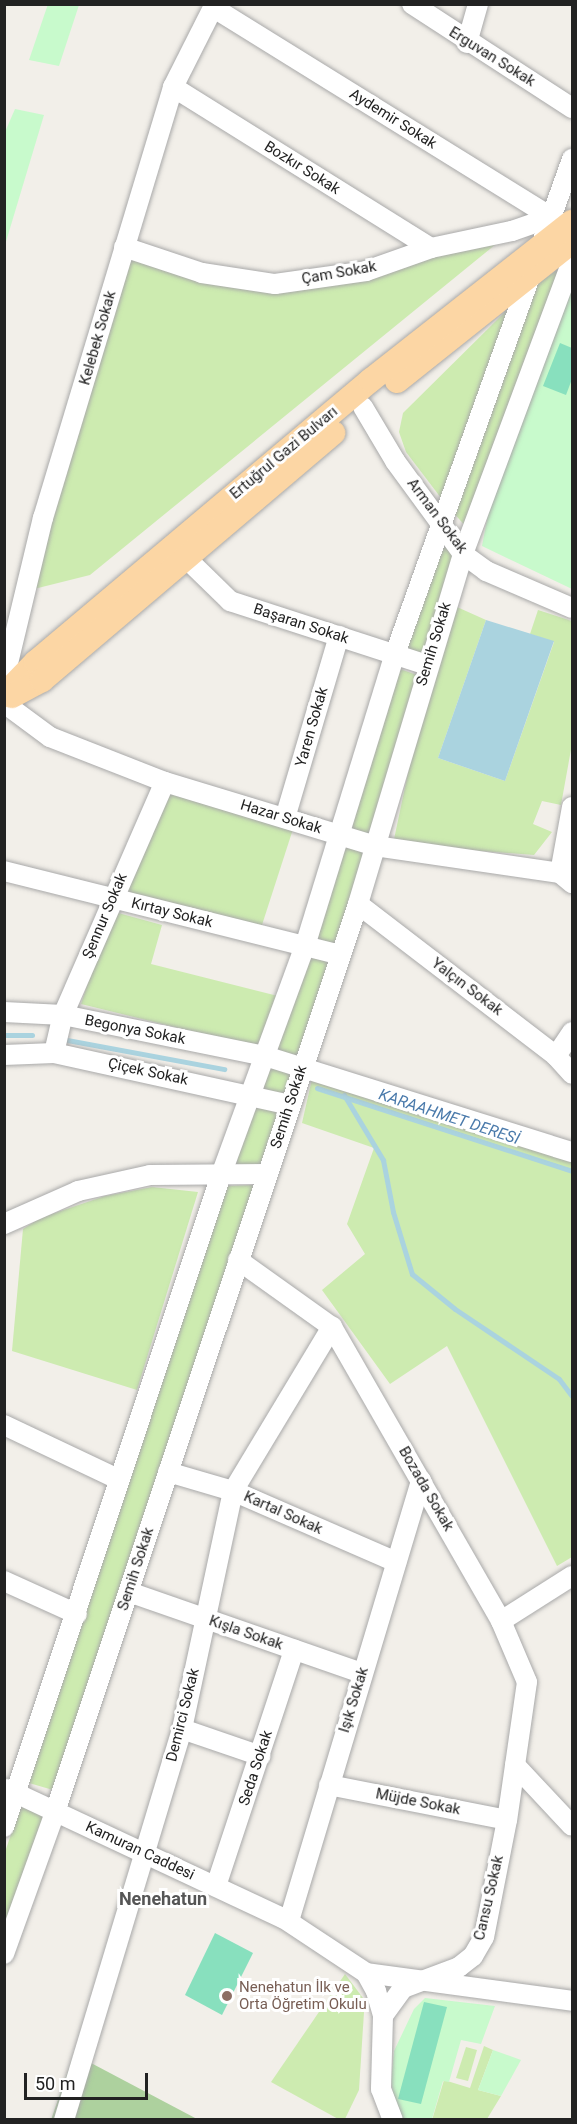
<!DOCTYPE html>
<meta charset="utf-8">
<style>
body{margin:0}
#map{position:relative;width:577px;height:2124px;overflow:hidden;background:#f2efe9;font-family:Roboto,sans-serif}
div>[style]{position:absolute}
.grass>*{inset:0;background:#cdebb0}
.forest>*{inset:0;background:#add19e}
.park>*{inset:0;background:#c8facc}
.pitch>*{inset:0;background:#88e0be}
.water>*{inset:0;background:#aad3df}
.stream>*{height:5px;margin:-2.5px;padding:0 2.5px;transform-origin:2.5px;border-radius:2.5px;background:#aad3df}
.roads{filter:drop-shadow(0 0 2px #a9a9a9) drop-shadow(0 0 2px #a9a9a9)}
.minor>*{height:20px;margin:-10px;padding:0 10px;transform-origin:10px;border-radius:10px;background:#fff}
.major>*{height:24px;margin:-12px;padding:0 12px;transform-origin:12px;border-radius:12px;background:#fcd6a4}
.dots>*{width:16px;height:16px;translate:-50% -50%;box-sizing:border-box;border:3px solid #fff;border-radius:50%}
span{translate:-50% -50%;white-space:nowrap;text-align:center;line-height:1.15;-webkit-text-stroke:6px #fff;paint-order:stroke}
.street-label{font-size:15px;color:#222}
.education-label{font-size:15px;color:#785e54}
.left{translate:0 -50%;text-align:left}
.water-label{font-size:16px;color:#4a7aab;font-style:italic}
.quarter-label{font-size:18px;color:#555;font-weight:700}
.frame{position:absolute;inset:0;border:6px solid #222;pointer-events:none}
.scale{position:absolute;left:24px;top:2073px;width:124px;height:27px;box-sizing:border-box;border:3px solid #222;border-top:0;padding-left:8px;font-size:18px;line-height:21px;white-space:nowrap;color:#222;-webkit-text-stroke:4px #fff;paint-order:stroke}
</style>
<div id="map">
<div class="grass">
<div style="clip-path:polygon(512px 231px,90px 575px,22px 592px,124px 247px,275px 284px)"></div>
<div style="clip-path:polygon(563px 266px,468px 529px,451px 510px,530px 289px)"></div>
<div style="clip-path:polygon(517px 300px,441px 498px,406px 452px,399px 432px,403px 413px)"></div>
<div style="clip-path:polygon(443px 538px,458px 556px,425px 657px,404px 648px)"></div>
<div style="clip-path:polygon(457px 607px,486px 620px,438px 758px,505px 781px,554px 642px,530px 634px,538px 610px,572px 621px,572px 744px,561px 805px,542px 801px,533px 824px,552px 832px,534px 855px,393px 844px,412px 754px)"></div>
<div style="clip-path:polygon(397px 668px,420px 676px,371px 839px,345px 832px)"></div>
<div style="clip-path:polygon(167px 786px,294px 826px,261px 928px,122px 893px)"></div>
<div style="clip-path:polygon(343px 843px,369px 850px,337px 947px,312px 941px)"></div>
<div style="clip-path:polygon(111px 911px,162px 925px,151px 964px,278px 996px,260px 1048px,81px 1004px)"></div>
<div style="clip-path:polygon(308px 953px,331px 959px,297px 1061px,274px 1053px)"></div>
<div style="clip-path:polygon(266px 1066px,292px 1072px,284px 1097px,263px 1092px,259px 1076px)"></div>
<div style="clip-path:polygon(314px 1070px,572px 1152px,572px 1557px,557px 1566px,447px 1346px,390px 1384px,322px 1290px,365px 1254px,347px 1224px,374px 1148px,302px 1123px)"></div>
<div style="clip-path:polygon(254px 1103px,281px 1108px,261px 1167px,233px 1164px)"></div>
<div style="clip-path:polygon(255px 1185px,53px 1790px,29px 1783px,226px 1186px)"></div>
<div style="clip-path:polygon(152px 1187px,198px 1192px,137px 1390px,12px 1351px,23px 1229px,40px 1218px,105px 1196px)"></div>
<div style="clip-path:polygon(21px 1805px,45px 1817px,5px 1930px,5px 1852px)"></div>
<div style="clip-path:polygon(345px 1974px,363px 1998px,364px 2012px,359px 2090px,345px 2119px,340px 2120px,271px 2082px)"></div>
<div style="clip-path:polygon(484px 2046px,493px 2050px,478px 2090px,501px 2096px,487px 2119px,432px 2120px,444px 2080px,470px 2088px)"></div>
<div style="clip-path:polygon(466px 2047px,477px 2050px,468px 2081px,456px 2078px)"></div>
</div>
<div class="forest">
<div style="clip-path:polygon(74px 2054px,197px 2119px,51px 2120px)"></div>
</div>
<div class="park">
<div style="clip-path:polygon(48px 4px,79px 5px,59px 66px,29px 60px)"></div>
<div style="clip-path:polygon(15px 109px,44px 115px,5px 245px,5px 132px)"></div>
<div style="clip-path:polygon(572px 270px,572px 589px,482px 546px,494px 482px)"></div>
<div style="clip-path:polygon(425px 1998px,495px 2006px,481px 2044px,461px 2040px,449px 2082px,443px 2081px,432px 2119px,404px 2119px,395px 2106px,391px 2080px,394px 2051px,414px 2009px)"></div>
<div style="clip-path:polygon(493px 2050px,521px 2060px,501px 2096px,478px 2090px)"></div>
</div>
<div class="pitch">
<div style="clip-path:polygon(560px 343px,572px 348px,572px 379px,566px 395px,543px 386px)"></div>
<div style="clip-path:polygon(215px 1933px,253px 1953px,222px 2015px,185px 1995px)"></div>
<div style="clip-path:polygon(424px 2002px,447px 2007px,421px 2104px,398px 2099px)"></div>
</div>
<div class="water">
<div style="clip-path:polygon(486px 620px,554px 641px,505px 781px,438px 758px)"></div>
</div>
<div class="stream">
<div style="left:4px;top:1035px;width:28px"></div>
<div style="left:67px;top:1040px;width:160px;rotate:10.5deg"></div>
<div style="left:317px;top:1088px;width:268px;rotate:18deg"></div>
<div style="left:344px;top:1095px;width:76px;rotate:59deg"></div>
<div style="left:383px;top:1160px;width:53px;rotate:79.1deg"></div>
<div style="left:393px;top:1212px;width:65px;rotate:73deg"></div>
<div style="left:412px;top:1274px;width:55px;rotate:39.1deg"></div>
<div style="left:455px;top:1309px;width:125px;rotate:33.9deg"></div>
<div style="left:559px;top:1379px;width:21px;rotate:53deg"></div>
</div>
<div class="roads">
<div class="minor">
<div style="left:412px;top:4px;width:191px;rotate:33deg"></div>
<div style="left:214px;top:8px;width:405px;rotate:31.8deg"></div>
<div style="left:467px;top:43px;width:41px;rotate:-74.2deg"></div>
<div style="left:173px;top:87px;width:304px;rotate:32deg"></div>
<div style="left:124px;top:247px;width:82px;rotate:18.4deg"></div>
<div style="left:202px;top:273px;width:74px;rotate:8.6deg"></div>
<div style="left:275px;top:284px;width:92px;rotate:-8.1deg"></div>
<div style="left:366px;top:271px;width:69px;rotate:-19.5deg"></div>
<div style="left:431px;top:248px;width:83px;rotate:-11.9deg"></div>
<div style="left:512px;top:231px;width:42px;rotate:-19.3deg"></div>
<div style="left:363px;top:407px;width:63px;rotate:59.3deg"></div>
<div style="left:395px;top:461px;width:115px;rotate:53.8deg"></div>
<div style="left:463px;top:554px;width:29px;rotate:36deg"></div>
<div style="left:486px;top:571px;width:94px;rotate:23.3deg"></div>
<div style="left:188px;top:560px;width:59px;rotate:44.3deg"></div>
<div style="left:230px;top:601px;width:207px;rotate:18deg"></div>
<div style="left:4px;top:680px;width:167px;rotate:-76.5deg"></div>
<div style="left:43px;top:518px;width:450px;rotate:-73.2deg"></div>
<div style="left:173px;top:87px;width:93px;rotate:-63.2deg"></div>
<div style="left:4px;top:703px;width:57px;rotate:36.5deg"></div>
<div style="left:50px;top:737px;width:123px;rotate:21.4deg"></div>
<div style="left:165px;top:782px;width:220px;rotate:16.9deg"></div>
<div style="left:375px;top:846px;width:187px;rotate:8.3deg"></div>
<div style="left:560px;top:873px;width:16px;rotate:40deg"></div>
<div style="left:285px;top:818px;width:190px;rotate:-73.5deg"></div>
<div style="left:4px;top:871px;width:346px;rotate:14deg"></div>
<div style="left:560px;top:873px;width:67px;rotate:-79.7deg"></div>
<div style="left:358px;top:904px;width:250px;rotate:37.5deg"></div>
<div style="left:556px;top:1056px;width:24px;rotate:48deg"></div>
<div style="left:4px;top:1012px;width:59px;rotate:2.9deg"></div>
<div style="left:63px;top:1015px;width:206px;rotate:11.5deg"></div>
<div style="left:265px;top:1056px;width:322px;rotate:17.4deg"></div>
<div style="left:54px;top:1053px;width:39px;rotate:-77deg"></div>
<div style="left:63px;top:1015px;width:254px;rotate:-66.4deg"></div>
<div style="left:4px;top:1055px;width:50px;rotate:-2.3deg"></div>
<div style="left:54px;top:1053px;width:242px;rotate:12.4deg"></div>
<div style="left:556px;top:1056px;width:29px;rotate:-56deg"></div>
<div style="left:4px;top:1224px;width:81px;rotate:-24deg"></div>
<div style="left:78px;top:1191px;width:74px;rotate:-12.5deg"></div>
<div style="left:150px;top:1175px;width:117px;rotate:-0.5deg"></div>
<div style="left:238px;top:1260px;width:115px;rotate:35.5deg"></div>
<div style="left:332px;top:1327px;width:339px;rotate:60.1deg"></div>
<div style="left:501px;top:1621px;width:66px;rotate:66.9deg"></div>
<div style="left:527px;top:1682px;width:139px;rotate:98.2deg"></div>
<div style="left:507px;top:1820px;width:119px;rotate:101.1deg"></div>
<div style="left:484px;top:1937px;width:22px;rotate:120deg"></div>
<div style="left:473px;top:1956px;width:18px;rotate:142deg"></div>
<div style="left:459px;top:1967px;width:60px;rotate:159.4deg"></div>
<div style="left:403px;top:1988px;width:34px;rotate:126deg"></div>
<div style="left:4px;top:1425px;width:128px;rotate:25.4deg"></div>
<div style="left:168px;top:1472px;width:68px;rotate:16.3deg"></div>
<div style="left:233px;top:1491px;width:178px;rotate:23.5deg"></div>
<div style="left:4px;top:1581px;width:80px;rotate:24.3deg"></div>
<div style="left:129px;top:1592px;width:247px;rotate:19.2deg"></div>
<div style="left:501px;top:1621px;width:84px;rotate:-32.4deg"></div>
<div style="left:182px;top:1729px;width:83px;rotate:18.9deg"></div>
<div style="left:515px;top:1765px;width:83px;rotate:46.9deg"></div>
<div style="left:329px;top:1785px;width:181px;rotate:11.1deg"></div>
<div style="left:7px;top:1789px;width:305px;rotate:25.1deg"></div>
<div style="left:283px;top:1918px;width:100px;rotate:33.5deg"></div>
<div style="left:366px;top:1973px;width:21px;rotate:61deg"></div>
<div style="left:376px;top:1991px;width:26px;rotate:74deg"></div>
<div style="left:383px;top:2016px;width:73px;rotate:91.6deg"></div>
<div style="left:381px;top:2089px;width:33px;rotate:69deg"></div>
<div style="left:4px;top:1827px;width:687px;rotate:-71.59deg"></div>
<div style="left:221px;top:1175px;width:244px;rotate:-69.9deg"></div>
<div style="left:305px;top:946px;width:306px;rotate:-72.9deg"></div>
<div style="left:395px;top:654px;width:526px;rotate:-70.32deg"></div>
<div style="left:216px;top:1886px;width:249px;rotate:-71.7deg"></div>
<div style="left:289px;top:1921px;width:460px;rotate:-73.3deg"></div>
<div style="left:4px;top:1954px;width:151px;rotate:-70.2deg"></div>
<div style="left:55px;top:1812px;width:957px;rotate:-71.55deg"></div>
<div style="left:358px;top:904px;width:365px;rotate:-73.3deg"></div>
<div style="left:463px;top:554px;width:313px;rotate:-69.6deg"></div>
<div style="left:366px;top:1973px;width:208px;rotate:7.7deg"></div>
<div style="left:64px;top:2120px;width:408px;rotate:-73.2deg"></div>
<div style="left:182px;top:1729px;width:243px;rotate:-77.9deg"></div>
<div style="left:233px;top:1491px;width:192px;rotate:-58.9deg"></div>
</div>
<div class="major">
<div style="left:397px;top:381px;width:223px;rotate:-38.5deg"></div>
<div style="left:4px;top:695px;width:46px;rotate:-45.9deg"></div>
<div style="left:36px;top:662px;width:438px;rotate:-40.1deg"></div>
<div style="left:371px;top:380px;width:256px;rotate:-38.2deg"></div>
<div style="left:12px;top:696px;width:34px;rotate:-28deg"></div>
<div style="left:42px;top:680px;width:382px;rotate:-40.3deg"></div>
</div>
</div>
<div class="dots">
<div style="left:227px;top:1996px;background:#8d6e63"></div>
</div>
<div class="street-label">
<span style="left:492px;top:57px;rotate:32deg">Erguvan Sokak</span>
<span style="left:393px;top:119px;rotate:32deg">Aydemir Sokak</span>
<span style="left:302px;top:168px;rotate:32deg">Bozkır Sokak</span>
<span style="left:339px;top:273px;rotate:-10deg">Çam Sokak</span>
<span style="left:98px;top:338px;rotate:-74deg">Kelebek Sokak</span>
<span style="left:284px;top:453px;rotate:-40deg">Ertuğrul Gazi Bulvarı</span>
<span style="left:437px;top:516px;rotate:53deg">Arman Sokak</span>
<span style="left:301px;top:624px;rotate:18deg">Başaran Sokak</span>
<span style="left:434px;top:644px;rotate:-73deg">Semih Sokak</span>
<span style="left:312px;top:727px;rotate:-74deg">Yaren Sokak</span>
<span style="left:281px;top:817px;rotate:17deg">Hazar Sokak</span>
<span style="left:172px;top:913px;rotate:14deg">Kırtay Sokak</span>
<span style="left:105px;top:916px;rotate:-67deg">Şennur Sokak</span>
<span style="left:467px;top:987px;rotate:37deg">Yalçın Sokak</span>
<span style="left:135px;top:1030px;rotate:11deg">Begonya Sokak</span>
<span style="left:148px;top:1072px;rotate:12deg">Çiçek Sokak</span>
<span style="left:289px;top:1107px;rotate:-72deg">Semih Sokak</span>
<span style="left:426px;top:1489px;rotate:60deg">Bozada Sokak</span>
<span style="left:283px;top:1513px;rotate:24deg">Kartal Sokak</span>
<span style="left:136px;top:1569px;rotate:-72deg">Semih Sokak</span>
<span style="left:246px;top:1633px;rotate:19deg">Kışla Sokak</span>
<span style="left:354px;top:1700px;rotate:-73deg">Işık Sokak</span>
<span style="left:183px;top:1715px;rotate:-76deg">Demirci Sokak</span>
<span style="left:256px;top:1768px;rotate:-72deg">Seda Sokak</span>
<span style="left:418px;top:1802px;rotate:11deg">Müjde Sokak</span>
<span style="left:140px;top:1851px;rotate:25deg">Kamuran Caddesi</span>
<span style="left:489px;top:1898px;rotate:-77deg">Cansu Sokak</span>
</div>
<div class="education-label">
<span class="left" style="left:239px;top:1996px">Nenehatun İlk ve<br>Orta Öğretim Okulu</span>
</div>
<div class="water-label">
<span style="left:449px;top:1117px;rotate:18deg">KARAAHMET DERESİ</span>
</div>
<div class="quarter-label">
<span style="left:163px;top:1899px">Nenehatun</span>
</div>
<div class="frame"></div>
<div class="scale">50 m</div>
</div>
